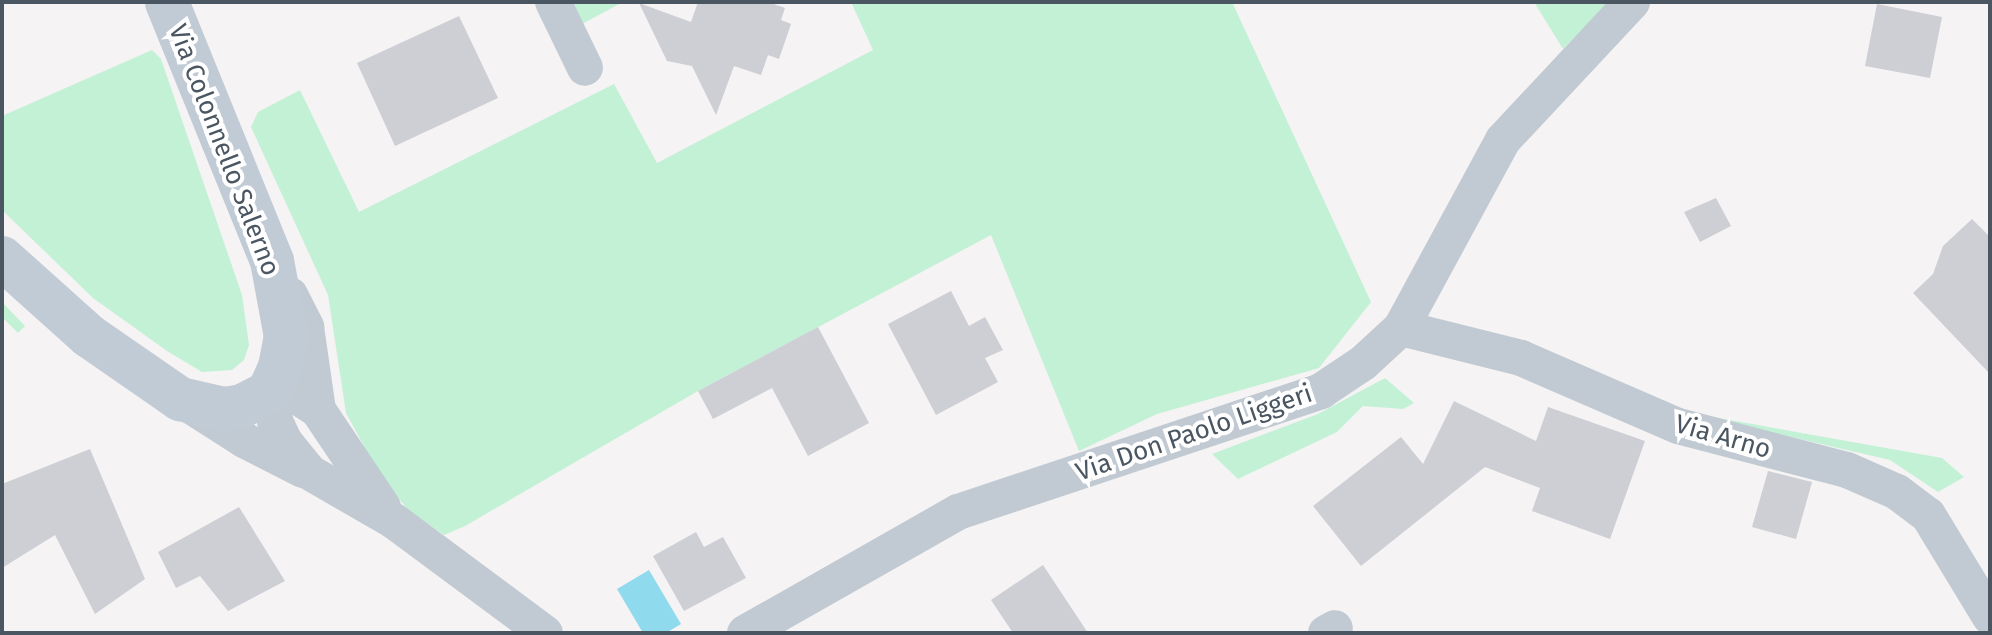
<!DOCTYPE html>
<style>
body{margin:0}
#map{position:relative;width:1992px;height:635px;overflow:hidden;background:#f5f3f3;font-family:"Fira Sans",sans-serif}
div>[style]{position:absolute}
.green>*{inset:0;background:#c3f1d5}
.water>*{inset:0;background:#90daee}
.building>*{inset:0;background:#cdcfd5}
.street>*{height:36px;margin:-18px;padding:0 18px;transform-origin:18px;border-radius:18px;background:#c1cad2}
.secondary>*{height:44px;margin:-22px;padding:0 22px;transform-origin:22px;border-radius:22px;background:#c1cbd6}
span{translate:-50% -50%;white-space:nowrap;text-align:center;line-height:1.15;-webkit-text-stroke:8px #fff;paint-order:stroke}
.street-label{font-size:26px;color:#4a5661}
.frame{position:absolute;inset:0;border:4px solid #4a5661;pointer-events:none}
</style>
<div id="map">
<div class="green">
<div style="clip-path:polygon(572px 2px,623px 2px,582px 24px)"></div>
<div style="clip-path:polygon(851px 2px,1232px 2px,1371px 302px,1319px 368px,1157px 414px,1079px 451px,991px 235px,698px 391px,465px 526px,444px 535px,408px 510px,379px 474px,346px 413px,328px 295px,251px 127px,258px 112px,300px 90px,359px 212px,614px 84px,657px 163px,873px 50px)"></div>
<div style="clip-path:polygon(1534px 2px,1609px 2px,1563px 49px)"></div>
<div style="clip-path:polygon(152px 50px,161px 59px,242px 295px,249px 345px,244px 360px,232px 370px,202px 372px,167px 351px,93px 298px,2px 210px,2px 116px)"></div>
<div style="clip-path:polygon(2px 302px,25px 326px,18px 333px,2px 317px)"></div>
<div style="clip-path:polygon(1385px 378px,1414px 403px,1403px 409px,1363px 406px,1337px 432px,1238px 479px,1212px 454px,1318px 414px)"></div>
<div style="clip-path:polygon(1679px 411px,1942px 458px,1964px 477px,1938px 492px,1890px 460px)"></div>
</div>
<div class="water">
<div style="clip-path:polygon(649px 570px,681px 624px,666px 633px,643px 633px,617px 589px)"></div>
</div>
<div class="building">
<div style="clip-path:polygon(698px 2px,768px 2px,785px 8px,781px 20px,791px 24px,779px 59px,768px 55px,761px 75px,734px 66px,716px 115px,692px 66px,667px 61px,639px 3px,691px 22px)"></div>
<div style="clip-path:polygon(1877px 4px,1942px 17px,1930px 78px,1865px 66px)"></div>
<div style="clip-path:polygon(459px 16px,498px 98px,395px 146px,357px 63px)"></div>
<div style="clip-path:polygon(1716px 198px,1731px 226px,1700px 242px,1684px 212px)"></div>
<div style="clip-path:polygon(1972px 219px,1990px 237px,1990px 374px,1913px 293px,1933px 274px,1943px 246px)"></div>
<div style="clip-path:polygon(951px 291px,969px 326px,985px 317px,1003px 350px,985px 358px,998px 382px,936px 415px,888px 324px)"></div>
<div style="clip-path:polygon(818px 327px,869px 423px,808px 456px,772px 388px,713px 419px,698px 391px)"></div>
<div style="clip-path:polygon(1454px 401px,1536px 441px,1548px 407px,1645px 441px,1610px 539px,1532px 511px,1540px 488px,1485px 467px,1361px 566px,1313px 506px,1401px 437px,1423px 464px)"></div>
<div style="clip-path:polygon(90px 449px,145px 579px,95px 614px,55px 535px,2px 568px,2px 484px)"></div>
<div style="clip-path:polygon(1768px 471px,1812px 482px,1796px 539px,1752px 527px)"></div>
<div style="clip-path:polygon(239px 507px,285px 581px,228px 611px,200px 576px,176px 588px,158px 552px)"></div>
<div style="clip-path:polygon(696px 532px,704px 547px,723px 537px,746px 578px,684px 611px,653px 556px)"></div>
<div style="clip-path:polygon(1043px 565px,1088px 633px,1013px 633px,991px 600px)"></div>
</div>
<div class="street">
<div style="left:553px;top:2px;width:73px;rotate:64.1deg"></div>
<div style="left:290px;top:295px;width:36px;rotate:63deg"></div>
<div style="left:306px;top:327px;width:84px;rotate:81.8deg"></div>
<div style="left:318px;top:410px;width:117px;rotate:56.2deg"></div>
<div style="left:1401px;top:328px;width:124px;rotate:14deg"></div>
<div style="left:1521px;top:358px;width:171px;rotate:23.4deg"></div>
<div style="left:1678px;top:426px;width:175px;rotate:14.6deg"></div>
<div style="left:1847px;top:470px;width:55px;rotate:23.7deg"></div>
<div style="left:1897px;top:492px;width:39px;rotate:37deg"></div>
<div style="left:1928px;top:515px;width:119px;rotate:58.7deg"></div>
<div style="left:188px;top:404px;width:67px;rotate:32.7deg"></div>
<div style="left:244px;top:440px;width:66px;rotate:27deg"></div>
<div style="left:318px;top:410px;width:27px;rotate:-147deg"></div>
<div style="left:295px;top:395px;width:26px;rotate:-173deg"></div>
<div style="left:269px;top:392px;width:30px;rotate:78deg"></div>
<div style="left:275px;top:421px;width:23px;rotate:65deg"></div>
<div style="left:285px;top:442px;width:38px;rotate:51deg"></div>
<div style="left:309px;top:472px;width:98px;rotate:30deg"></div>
<div style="left:394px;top:521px;width:188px;rotate:36.6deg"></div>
<div style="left:745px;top:633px;width:245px;rotate:-29.6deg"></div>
<div style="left:958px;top:512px;width:383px;rotate:-18.4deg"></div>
<div style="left:1321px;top:391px;width:50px;rotate:-33.7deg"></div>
<div style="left:1363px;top:363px;width:52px;rotate:-42.6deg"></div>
<div style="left:1401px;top:328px;width:214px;rotate:-61.5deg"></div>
<div style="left:1503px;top:140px;width:189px;rotate:-46.9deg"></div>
<div style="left:1326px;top:633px;width:10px;rotate:-29deg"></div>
</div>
<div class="secondary">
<div style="left:2px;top:258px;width:117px;rotate:41.9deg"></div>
<div style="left:89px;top:336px;width:111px;rotate:34.7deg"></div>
<div style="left:180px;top:399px;width:45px;rotate:12.8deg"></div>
<div style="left:224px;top:409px;width:18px;rotate:-9deg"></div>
<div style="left:242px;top:406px;width:30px;rotate:-27deg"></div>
<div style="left:269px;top:392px;width:27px;rotate:-66deg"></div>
<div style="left:280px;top:367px;width:31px;rotate:-79deg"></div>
<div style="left:286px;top:337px;width:77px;rotate:-100.4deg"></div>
<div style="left:272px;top:261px;width:279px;rotate:-112.1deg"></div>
</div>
<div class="street-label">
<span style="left:224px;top:150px;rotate:69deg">Via Colonnello Salerno</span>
<span style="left:1194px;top:433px;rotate:-19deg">Via Don Paolo Liggeri</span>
<span style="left:1723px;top:437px;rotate:16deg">Via Arno</span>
</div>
<div class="frame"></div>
</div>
